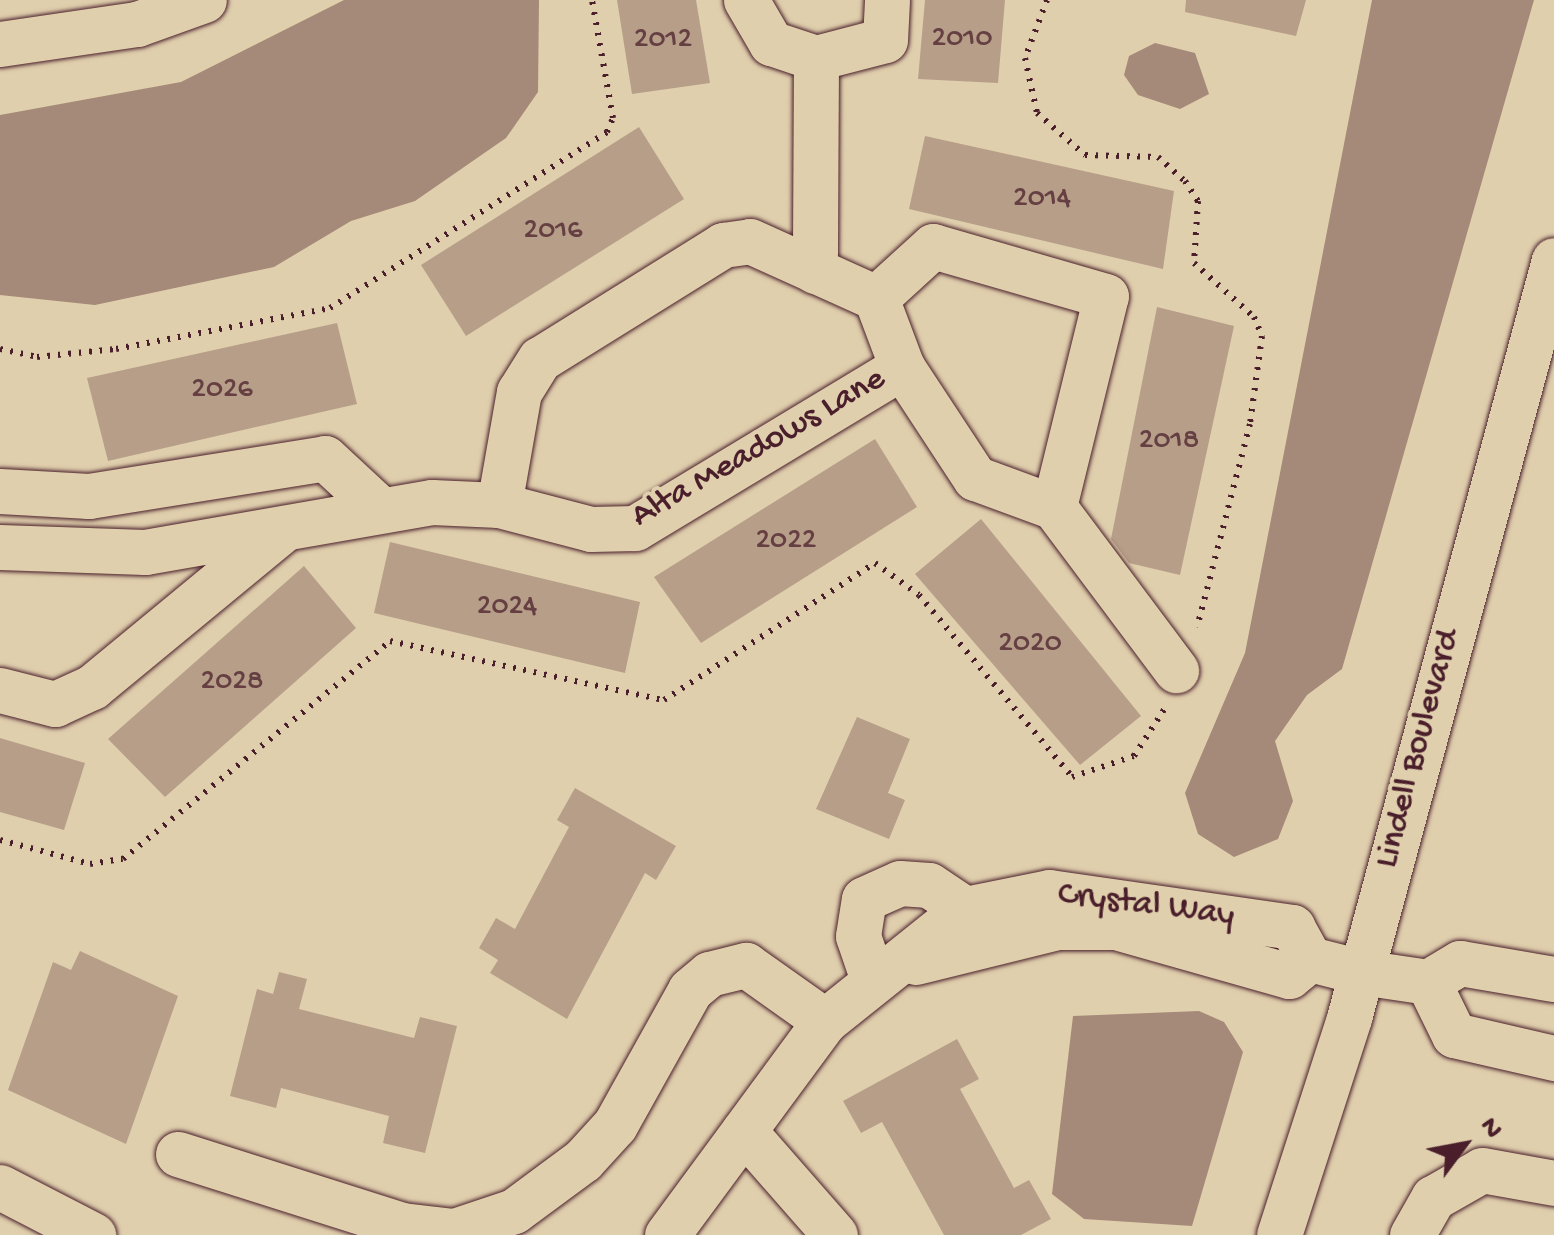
<!DOCTYPE html>
<style>
body{margin:0}
#map{position:relative;width:1554px;height:1235px;overflow:hidden;background:#e0cfad;font-family:"Gochi Hand",sans-serif}
div>[style]{position:absolute}
.water>*{inset:0;background:#a58979}
.building>*{inset:0;background:#b79e89}
.path>*{height:6px;margin-top:-3px;transform-origin:0;background:repeating-linear-gradient(90deg,#4a1f2b 0 2.5px,transparent 0 10.5px)}
.roads{filter:drop-shadow(0 0 2px #4a1f2b) drop-shadow(0 0 2px #4a1f2b)}
.minor>*{height:45px;margin:-22.5px;padding:0 22.5px;transform-origin:22.5px;border-radius:22.5px;background:#e0cfad}
span{translate:-50% -50%;white-space:nowrap;text-align:center;line-height:1.15;-webkit-text-stroke:8px #e0cfad;paint-order:stroke}
.number-label{font-size:30px;color:#653f42}
.number-label span{-webkit-text-stroke-width:0}
.street-label{font-size:35px;color:#4a1f2b}
.north{position:absolute;left:1414px;top:1095px;width:100px;height:100px;-webkit-text-stroke:8px #e0cfad;paint-order:stroke;rotate:58deg;font-size:28px;font-weight:700;line-height:40px;text-align:center;color:#4a1f2b}
.north::after{content:'';display:block;margin:auto;width:35px;height:45px;background:#4a1f2b;clip-path:polygon(50% 0,100% 100%,50% 72%,0 100%)}
</style>
<div id="map">
<div class="water">
<div style="clip-path:polygon(344px 0,539px 0,538px 92px,506px 138px,415px 201px,351px 221px,274px 267px,95px 305px,0 295px,0 115px,181px 82px)"></div>
<div style="clip-path:polygon(1372px 0,1534px 0,1342px 669px,1307px 695px,1275px 741px,1293px 801px,1278px 839px,1234px 857px,1198px 834px,1185px 793px,1245px 653px)"></div>
<div style="clip-path:polygon(1155px 43px,1195px 53px,1209px 94px,1180px 109px,1138px 95px,1124px 75px,1129px 56px)"></div>
<div style="clip-path:polygon(1199px 1011px,1224px 1022px,1243px 1052px,1192px 1226px,1084px 1219px,1052px 1194px,1073px 1016px)"></div>
</div>
<div class="building">
<div style="clip-path:polygon(617px 0,696px 0,710px 83px,632px 94px)"></div>
<div style="clip-path:polygon(925px 0,1005px 0,998px 83px,918px 79px)"></div>
<div style="clip-path:polygon(1186px 0,1306px 0,1296px 36px,1185px 12px)"></div>
<div style="clip-path:polygon(639px 127px,684px 199px,466px 336px,421px 265px)"></div>
<div style="clip-path:polygon(925px 136px,1174px 191px,1163px 269px,909px 209px)"></div>
<div style="clip-path:polygon(1157px 307px,1234px 326px,1180px 575px,1129px 563px,1111px 539px)"></div>
<div style="clip-path:polygon(337px 323px,357px 404px,108px 461px,87px 378px)"></div>
<div style="clip-path:polygon(875px 439px,917px 507px,701px 643px,654px 577px)"></div>
<div style="clip-path:polygon(981px 519px,1141px 716px,1080px 765px,915px 574px)"></div>
<div style="clip-path:polygon(390px 542px,640px 602px,625px 673px,374px 613px)"></div>
<div style="clip-path:polygon(304px 566px,356px 628px,165px 797px,108px 739px)"></div>
<div style="clip-path:polygon(857px 717px,910px 739px,888px 793px,905px 800px,889px 839px,816px 809px)"></div>
<div style="clip-path:polygon(0 738px,85px 763px,64px 830px,0 812px)"></div>
<div style="clip-path:polygon(575px 788px,676px 846px,656px 880px,645px 873px,567px 1019px,490px 973px,498px 960px,479px 948px,496px 918px,515px 929px,569px 827px,557px 820px)"></div>
<div style="clip-path:polygon(80px 951px,178px 996px,126px 1144px,8px 1090px,53px 962px,71px 970px)"></div>
<div style="clip-path:polygon(279px 972px,307px 979px,299px 1009px,414px 1038px,420px 1017px,457px 1026px,425px 1153px,383px 1143px,389px 1116px,281px 1088px,276px 1108px,230px 1096px,257px 989px,273px 994px)"></div>
<div style="clip-path:polygon(957px 1039px,979px 1079px,960px 1089px,1014px 1188px,1029px 1180px,1051px 1219px,1021px 1235px,944px 1235px,882px 1122px,861px 1133px,843px 1101px)"></div>
</div>
<div class="path">
<div style="left:1047px;top:0;width:62px;rotate:110.8deg"></div>
<div style="left:1025px;top:58px;width:56px;rotate:77.7deg"></div>
<div style="left:1037px;top:113px;width:64px;rotate:41.2deg"></div>
<div style="left:1085px;top:155px;width:73px;rotate:1.6deg"></div>
<div style="left:1158px;top:157px;width:36px;rotate:42deg"></div>
<div style="left:1185px;top:181px;width:24px;rotate:57deg"></div>
<div style="left:1198px;top:201px;width:62px;rotate:93.7deg"></div>
<div style="left:1194px;top:263px;width:81px;rotate:42deg"></div>
<div style="left:1254px;top:317px;width:21px;rotate:67deg"></div>
<div style="left:1262px;top:336px;width:89px;rotate:97.8deg"></div>
<div style="left:1250px;top:424px;width:210px;rotate:104.6deg"></div>
<div style="left:0;top:349px;width:38px;rotate:12deg"></div>
<div style="left:37px;top:357px;width:79px;rotate:-5.8deg"></div>
<div style="left:116px;top:349px;width:218px;rotate:-10.8deg"></div>
<div style="left:330px;top:308px;width:328px;rotate:-32.4deg"></div>
<div style="left:607px;top:132px;width:15px;rotate:-67deg"></div>
<div style="left:613px;top:118px;width:120px;rotate:-100.1deg"></div>
<div style="left:0;top:840px;width:93px;rotate:14.9deg"></div>
<div style="left:90px;top:864px;width:33px;rotate:-9deg"></div>
<div style="left:123px;top:859px;width:345px;rotate:-39.2deg"></div>
<div style="left:390px;top:641px;width:280px;rotate:12.2deg"></div>
<div style="left:664px;top:700px;width:252px;rotate:-33deg"></div>
<div style="left:875px;top:563px;width:54px;rotate:36deg"></div>
<div style="left:919px;top:595px;width:238px;rotate:49.9deg"></div>
<div style="left:1072px;top:777px;width:65px;rotate:-18.7deg"></div>
<div style="left:1134px;top:756px;width:61px;rotate:-57.1deg"></div>
</div>
<div class="roads">
<div class="minor">
<div style="left:746px;top:0;width:50px;rotate:59.8deg"></div>
<div style="left:771px;top:43px;width:47px;rotate:18.4deg"></div>
<div style="left:816px;top:58px;width:213px;rotate:90.3deg"></div>
<div style="left:0;top:44px;width:138px;rotate:-8.3deg"></div>
<div style="left:137px;top:24px;width:71px;rotate:-19.7deg"></div>
<div style="left:816px;top:58px;width:71px;rotate:-14.6deg"></div>
<div style="left:885px;top:40px;width:40px;rotate:-87.1deg"></div>
<div style="left:0;top:491px;width:89px;rotate:3.2deg"></div>
<div style="left:89px;top:496px;width:239px;rotate:-9.1deg"></div>
<div style="left:325px;top:458px;width:72px;rotate:42.8deg"></div>
<div style="left:499px;top:505px;width:115px;rotate:-80deg"></div>
<div style="left:519px;top:392px;width:39px;rotate:-58deg"></div>
<div style="left:540px;top:359px;width:216px;rotate:-31.9deg"></div>
<div style="left:723px;top:245px;width:27px;rotate:-8deg"></div>
<div style="left:750px;top:241px;width:138px;rotate:24.3deg"></div>
<div style="left:876px;top:298px;width:74px;rotate:69.4deg"></div>
<div style="left:902px;top:367px;width:133px;rotate:56.7deg"></div>
<div style="left:975px;top:478px;width:84px;rotate:20.2deg"></div>
<div style="left:1054px;top:507px;width:217px;rotate:-76.2deg"></div>
<div style="left:1106px;top:296px;width:180px;rotate:-163.9deg"></div>
<div style="left:933px;top:246px;width:77px;rotate:137.6deg"></div>
<div style="left:1054px;top:507px;width:204px;rotate:53.2deg"></div>
<div style="left:0;top:547px;width:145px;rotate:2deg"></div>
<div style="left:145px;top:552px;width:291px;rotate:-9.9deg"></div>
<div style="left:432px;top:502px;width:67px;rotate:2.6deg"></div>
<div style="left:499px;top:505px;width:95px;rotate:14.6deg"></div>
<div style="left:591px;top:529px;width:44px;rotate:-1.3deg"></div>
<div style="left:635px;top:528px;width:312px;rotate:-31.1deg"></div>
<div style="left:0;top:690px;width:57px;rotate:14.3deg"></div>
<div style="left:55px;top:704px;width:41px;rotate:-24.7deg"></div>
<div style="left:92px;top:687px;width:249px;rotate:-39.5deg"></div>
<div style="left:916px;top:962px;width:145px;rotate:-13.9deg"></div>
<div style="left:1057px;top:927px;width:59px"></div>
<div style="left:1116px;top:927px;width:180px;rotate:15.8deg"></div>
<div style="left:1289px;top:976px;width:27px;rotate:-39deg"></div>
<div style="left:872px;top:977px;width:43px;rotate:-108.9deg"></div>
<div style="left:858px;top:936px;width:37px;rotate:-81deg"></div>
<div style="left:864px;top:899px;width:39px;rotate:-24deg"></div>
<div style="left:900px;top:883px;width:29px;rotate:4deg"></div>
<div style="left:929px;top:885px;width:43px;rotate:33.7deg"></div>
<div style="left:1428px;top:982px;width:59px;rotate:63.9deg"></div>
<div style="left:1454px;top:1035px;width:103px;rotate:13deg"></div>
<div style="left:744px;top:1131px;width:138px;rotate:48.8deg"></div>
<div style="left:178px;top:1154px;width:235px;rotate:17.6deg"></div>
<div style="left:402px;top:1225px;width:52px;rotate:6.6deg"></div>
<div style="left:454px;top:1231px;width:63px;rotate:-18.4deg"></div>
<div style="left:514px;top:1211px;width:86px;rotate:-36.5deg"></div>
<div style="left:583px;top:1160px;width:47px;rotate:-47.6deg"></div>
<div style="left:615px;top:1125px;width:154px;rotate:-60.9deg"></div>
<div style="left:690px;top:990px;width:25px;rotate:-40deg"></div>
<div style="left:709px;top:974px;width:38px;rotate:-14deg"></div>
<div style="left:746px;top:965px;width:97px;rotate:35.3deg"></div>
<div style="left:0;top:1187px;width:105px;rotate:27.3deg"></div>
<div style="left:667px;top:1235px;width:266px;rotate:-53.6deg"></div>
<div style="left:825px;top:1021px;width:179px;rotate:-38.7deg"></div>
<div style="left:965px;top:909px;width:86px;rotate:-11.4deg"></div>
<div style="left:1049px;top:892px;width:246px;rotate:8.2deg"></div>
<div style="left:1292px;top:927px;width:37px;rotate:61deg"></div>
<div style="left:1310px;top:959px;width:53px;rotate:14.3deg"></div>
<div style="left:1361px;top:972px;width:68px;rotate:8.5deg"></div>
<div style="left:1428px;top:982px;width:37px;rotate:-31deg"></div>
<div style="left:1460px;top:963px;width:95px;rotate:9.7deg"></div>
<div style="left:1279px;top:1235px;width:228px;rotate:-72.1deg"></div>
<div style="left:1349px;top:1018px;width:785px;rotate:-74.87deg"></div>
<div style="left:1412px;top:1235px;width:43px;rotate:-60.4deg"></div>
<div style="left:1433px;top:1198px;width:56px;rotate:-29.7deg"></div>
<div style="left:1482px;top:1170px;width:73px;rotate:10.2deg"></div>
</div>
</div>
<div class="number-label">
<span style="left:962px;top:40px">2010</span>
<span style="left:663px;top:41px">2012</span>
<span style="left:1042px;top:200px">2014</span>
<span style="left:553px;top:232px">2016</span>
<span style="left:222px;top:391px">2026</span>
<span style="left:1169px;top:442px">2018</span>
<span style="left:786px;top:542px">2022</span>
<span style="left:507px;top:608px">2024</span>
<span style="left:1030px;top:645px">2020</span>
<span style="left:232px;top:683px">2028</span>
</div>
<div class="street-label">
<span style="left:759px;top:449px;rotate:-30deg">Alta Meadows Lane</span>
<span style="left:1419px;top:749px;rotate:-75deg">Lindell Boulevard</span>
<span style="left:1146px;top:906px;rotate:7deg">Crystal Way</span>
</div>
<div class="north">N</div>
</div>
